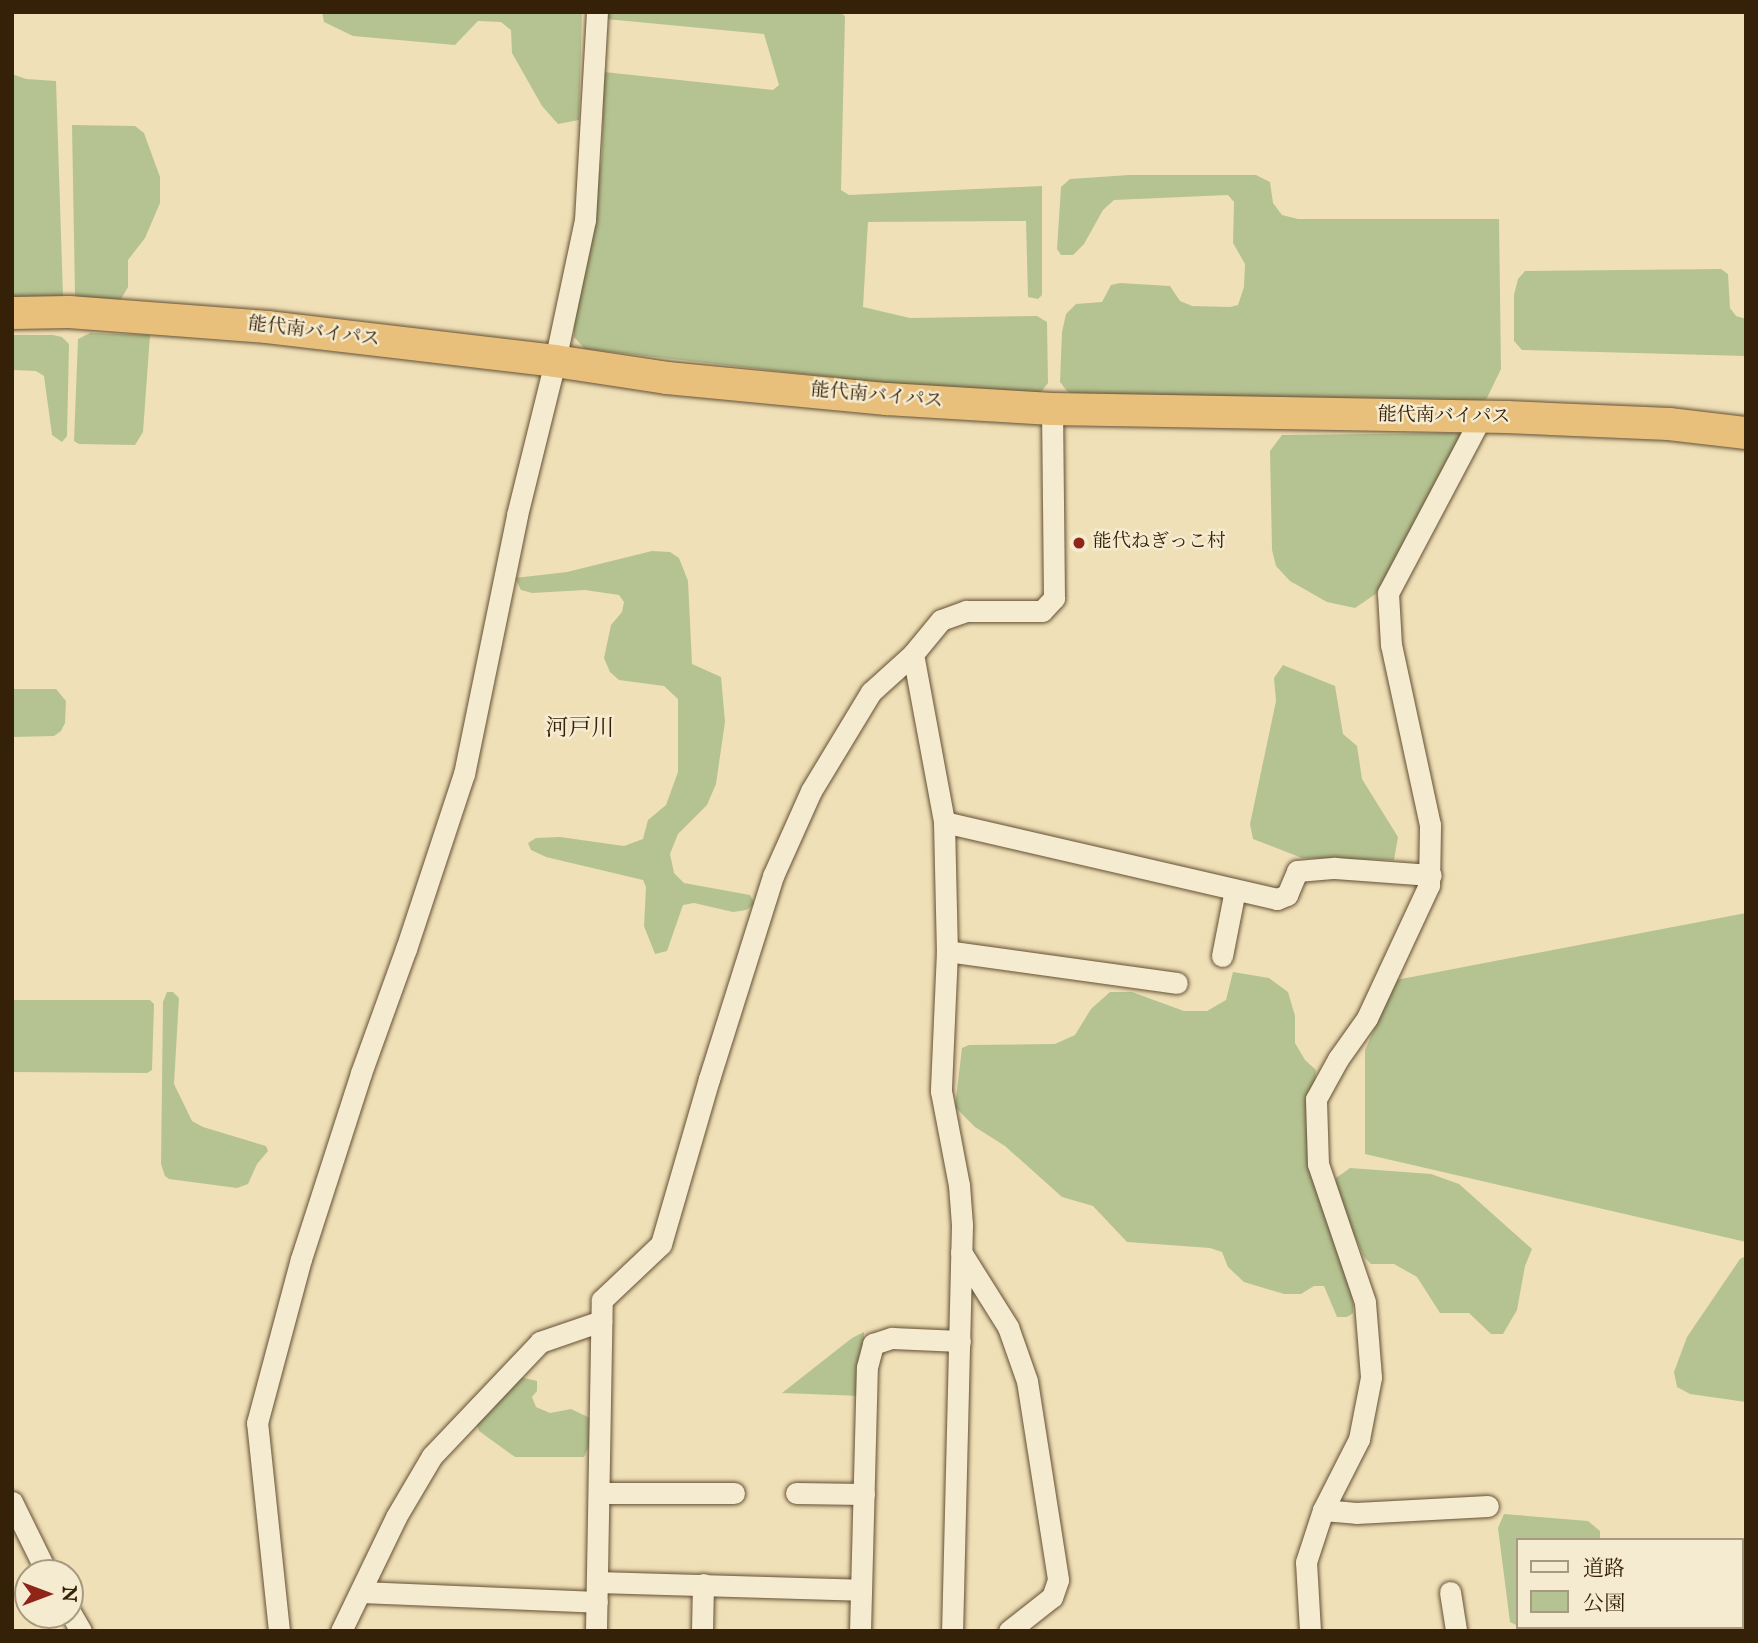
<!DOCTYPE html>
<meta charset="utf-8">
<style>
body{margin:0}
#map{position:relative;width:1758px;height:1643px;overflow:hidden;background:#f0e0b7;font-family:"IM FELL English","Noto Serif JP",serif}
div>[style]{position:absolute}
.green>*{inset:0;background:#b5c392}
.roads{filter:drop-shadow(0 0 2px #645034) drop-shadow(0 0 2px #645034)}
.minor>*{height:21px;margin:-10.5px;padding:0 10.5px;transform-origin:10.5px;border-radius:10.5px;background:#f5ebd0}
.highway>*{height:32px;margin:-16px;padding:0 16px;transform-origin:16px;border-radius:16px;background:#e8c07c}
.dots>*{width:19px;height:19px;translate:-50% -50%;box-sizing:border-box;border:4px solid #f5ebd0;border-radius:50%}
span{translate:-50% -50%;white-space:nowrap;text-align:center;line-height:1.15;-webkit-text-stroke:5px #f5ebd0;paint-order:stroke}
.street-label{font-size:19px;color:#352008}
.poi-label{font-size:19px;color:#352008}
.left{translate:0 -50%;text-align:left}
.quarter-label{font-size:23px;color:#352008}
.frame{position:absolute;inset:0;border:14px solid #352008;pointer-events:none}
.legend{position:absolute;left:1516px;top:1538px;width:228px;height:91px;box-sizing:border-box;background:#f5ebd0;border:2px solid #a89a80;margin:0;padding:9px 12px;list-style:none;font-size:21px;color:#352008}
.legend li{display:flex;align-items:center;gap:14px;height:35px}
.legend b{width:35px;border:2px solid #a89a80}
.north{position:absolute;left:14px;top:1559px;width:70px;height:70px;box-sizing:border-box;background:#f5ebd0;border:2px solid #a89a80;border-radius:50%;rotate:90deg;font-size:19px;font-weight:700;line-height:28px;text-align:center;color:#352008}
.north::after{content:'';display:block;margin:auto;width:24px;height:32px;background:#8f2418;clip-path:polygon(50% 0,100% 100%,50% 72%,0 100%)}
</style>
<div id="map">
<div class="green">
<div style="clip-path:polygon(322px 12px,582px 12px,579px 120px,558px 124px,542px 106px,512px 53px,511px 30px,501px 22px,478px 21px,455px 45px,353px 36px,324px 22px)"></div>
<div style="clip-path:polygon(606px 12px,839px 12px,845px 16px,841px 190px,849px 195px,1042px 186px,1042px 295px,1038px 299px,1028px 297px,1026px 221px,868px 222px,863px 307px,910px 318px,1037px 316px,1047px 322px,1048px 383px,1040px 393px,883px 383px,585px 349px,574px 337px,574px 325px,602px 156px,604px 72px,773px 90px,779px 85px,764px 34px,606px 19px)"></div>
<div style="clip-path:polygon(12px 74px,26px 79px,56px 81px,63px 296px,55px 304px,12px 304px)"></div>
<div style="clip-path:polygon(72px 125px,135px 126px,144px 133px,160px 177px,160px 203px,145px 238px,128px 260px,128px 287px,120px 301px,81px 305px,75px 294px)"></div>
<div style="clip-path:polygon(1129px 175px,1256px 175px,1270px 182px,1273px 203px,1282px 215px,1298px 219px,1499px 219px,1501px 369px,1487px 398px,1478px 404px,1081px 398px,1067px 391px,1060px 382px,1062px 332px,1066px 314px,1076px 304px,1102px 302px,1111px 285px,1120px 283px,1170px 286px,1180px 301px,1192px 306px,1230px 307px,1238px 305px,1244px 287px,1245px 264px,1233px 243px,1234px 202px,1228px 195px,1114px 200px,1103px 210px,1084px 244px,1073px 255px,1061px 255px,1057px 249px,1061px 187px,1070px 179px)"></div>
<div style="clip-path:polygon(1721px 269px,1728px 274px,1730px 308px,1736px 316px,1746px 319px,1746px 356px,1522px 350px,1514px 341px,1514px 295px,1518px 279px,1525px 271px)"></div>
<div style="clip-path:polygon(90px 333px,150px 335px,143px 432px,135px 445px,79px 444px,74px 441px,78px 339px)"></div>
<div style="clip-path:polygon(12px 335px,53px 335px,62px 337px,69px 344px,67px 436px,62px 442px,52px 435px,44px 376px,36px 371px,12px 370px)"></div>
<div style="clip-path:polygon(1459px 433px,1461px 441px,1380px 591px,1355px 608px,1327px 602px,1290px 581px,1276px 566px,1272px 550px,1270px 451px,1282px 435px)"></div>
<div style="clip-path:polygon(652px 551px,670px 552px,679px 558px,688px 581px,692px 664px,721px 677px,725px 722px,716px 784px,707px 805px,678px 834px,670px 854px,674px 873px,684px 883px,750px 895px,755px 904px,746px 910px,733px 912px,694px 903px,683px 905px,667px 951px,655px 954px,644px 926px,646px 887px,643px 880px,546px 857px,531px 850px,528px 843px,536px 838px,560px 837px,624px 846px,643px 839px,648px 820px,666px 805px,678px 772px,678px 699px,664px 686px,619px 680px,610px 672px,604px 658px,611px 625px,622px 612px,624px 602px,619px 595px,585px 590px,532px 593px,521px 590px,515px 578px,567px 572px)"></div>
<div style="clip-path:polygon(1283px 665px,1335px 686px,1343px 734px,1357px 746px,1362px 779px,1398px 837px,1394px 860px,1302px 858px,1253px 839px,1250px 824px,1276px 701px,1274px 678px)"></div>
<div style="clip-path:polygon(12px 689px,56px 689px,66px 701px,65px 723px,61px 731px,54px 736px,12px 737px)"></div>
<div style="clip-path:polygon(1746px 913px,1746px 1242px,1365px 1154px,1365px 1050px,1396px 980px)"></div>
<div style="clip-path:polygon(1233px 972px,1269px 978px,1288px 992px,1295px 1016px,1295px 1043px,1305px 1060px,1316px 1070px,1315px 1086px,1343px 1259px,1353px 1302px,1353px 1313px,1347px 1317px,1337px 1317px,1324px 1286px,1314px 1286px,1301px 1294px,1284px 1294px,1244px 1282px,1228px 1267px,1222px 1252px,1210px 1248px,1127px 1242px,1093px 1206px,1062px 1197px,1005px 1146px,975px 1127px,955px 1107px,962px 1048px,969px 1045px,1055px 1044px,1075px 1035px,1091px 1009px,1110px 992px,1132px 992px,1184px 1011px,1207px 1011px,1226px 1000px)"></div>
<div style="clip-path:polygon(167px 992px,173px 992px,179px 998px,174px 1084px,192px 1121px,203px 1127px,266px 1146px,268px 1151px,257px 1164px,248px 1184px,237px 1188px,169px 1179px,165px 1176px,161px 1164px,163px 1002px)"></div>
<div style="clip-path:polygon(12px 1000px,150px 1000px,154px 1004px,152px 1070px,147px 1073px,12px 1072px)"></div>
<div style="clip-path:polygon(1350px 1168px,1431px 1174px,1459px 1184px,1532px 1249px,1525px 1266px,1517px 1310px,1503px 1334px,1491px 1334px,1469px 1313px,1440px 1313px,1417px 1277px,1394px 1264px,1371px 1264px,1364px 1257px,1336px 1195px,1336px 1178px)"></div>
<div style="clip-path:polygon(1746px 1256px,1746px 1402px,1690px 1394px,1677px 1387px,1674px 1372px,1687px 1337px,1740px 1259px)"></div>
<div style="clip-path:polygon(864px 1332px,861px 1396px,782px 1393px,852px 1338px)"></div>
<div style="clip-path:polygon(520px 1377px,537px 1381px,537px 1391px,532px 1397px,536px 1407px,550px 1413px,571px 1409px,590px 1418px,589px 1446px,584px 1457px,515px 1457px,479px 1431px,476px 1423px)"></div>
<div style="clip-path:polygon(1504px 1514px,1588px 1521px,1600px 1531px,1600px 1540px,1518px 1540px,1518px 1626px,1510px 1622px,1498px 1528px)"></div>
</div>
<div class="roads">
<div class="minor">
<div style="left:913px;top:654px;width:171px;rotate:79.5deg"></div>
<div style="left:944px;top:822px;width:129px;rotate:88.7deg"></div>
<div style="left:947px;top:951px;width:140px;rotate:92.5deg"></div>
<div style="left:941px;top:1091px;width:96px;rotate:79.2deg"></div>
<div style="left:959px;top:1185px;width:40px;rotate:85.7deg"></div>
<div style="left:962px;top:1225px;width:406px;rotate:91.4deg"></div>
<div style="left:944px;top:822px;width:342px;rotate:13deg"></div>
<div style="left:1277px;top:899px;width:11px;rotate:-22deg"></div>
<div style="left:1287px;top:895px;width:26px;rotate:-67deg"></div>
<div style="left:1297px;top:871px;width:38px;rotate:-5deg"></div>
<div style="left:1335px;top:868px;width:96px;rotate:4.2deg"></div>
<div style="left:947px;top:951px;width:232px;rotate:7.9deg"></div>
<div style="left:1222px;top:956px;width:67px;rotate:-78.9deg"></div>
<div style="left:961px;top:1252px;width:89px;rotate:57.9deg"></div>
<div style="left:1008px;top:1327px;width:57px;rotate:70.6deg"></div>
<div style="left:1027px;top:1381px;width:201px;rotate:81.1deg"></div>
<div style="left:1058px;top:1580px;width:18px;rotate:109deg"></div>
<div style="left:1052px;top:1597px;width:55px;rotate:141.7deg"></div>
<div style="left:599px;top:1493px;width:135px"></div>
<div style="left:796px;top:1493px;width:68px;rotate:0.8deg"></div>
<div style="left:12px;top:1502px;width:79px;rotate:63.8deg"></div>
<div style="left:1323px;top:1510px;width:33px;rotate:5deg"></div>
<div style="left:1356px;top:1513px;width:132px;rotate:-3deg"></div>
<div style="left:597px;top:1582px;width:263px;rotate:1.7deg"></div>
<div style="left:361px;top:1592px;width:236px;rotate:2.4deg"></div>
<div style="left:1450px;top:1592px;width:39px;rotate:81deg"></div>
<div style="left:70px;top:1612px;width:22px;rotate:60deg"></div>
<div style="left:279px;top:1631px;width:209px;rotate:-96deg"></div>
<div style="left:257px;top:1423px;width:170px;rotate:-75deg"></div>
<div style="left:301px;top:1259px;width:195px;rotate:-72.1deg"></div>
<div style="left:361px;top:1073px;width:132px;rotate:-70.1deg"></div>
<div style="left:406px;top:949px;width:184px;rotate:-71.7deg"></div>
<div style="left:464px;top:774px;width:264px;rotate:-78.4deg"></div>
<div style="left:517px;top:515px;width:159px;rotate:-76.1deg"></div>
<div style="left:555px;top:361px;width:144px;rotate:-78deg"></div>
<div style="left:585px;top:220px;width:208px;rotate:-86.7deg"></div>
<div style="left:341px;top:1631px;width:127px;rotate:-64.2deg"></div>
<div style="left:396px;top:1517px;width:71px;rotate:-59.5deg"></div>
<div style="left:432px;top:1456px;width:157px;rotate:-46.5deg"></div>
<div style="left:540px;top:1342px;width:65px;rotate:-19deg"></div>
<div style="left:596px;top:1631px;width:331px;rotate:-89deg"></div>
<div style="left:602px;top:1300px;width:81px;rotate:-43.5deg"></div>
<div style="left:661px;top:1244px;width:172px;rotate:-73.8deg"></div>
<div style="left:709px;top:1079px;width:213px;rotate:-72.5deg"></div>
<div style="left:773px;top:876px;width:93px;rotate:-65.9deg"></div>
<div style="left:811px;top:791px;width:116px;rotate:-58.8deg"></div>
<div style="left:871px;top:692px;width:57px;rotate:-42.1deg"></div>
<div style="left:913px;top:654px;width:44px;rotate:-50.5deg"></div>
<div style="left:941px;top:620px;width:27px;rotate:-20deg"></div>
<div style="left:966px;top:611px;width:76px"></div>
<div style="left:1042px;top:611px;width:18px;rotate:-47deg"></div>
<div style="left:1054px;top:598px;width:189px;rotate:-90.6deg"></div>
<div style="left:702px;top:1631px;width:47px;rotate:-88.8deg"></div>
<div style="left:860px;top:1631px;width:264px;rotate:-88.5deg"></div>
<div style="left:867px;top:1367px;width:24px;rotate:-75deg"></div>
<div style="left:873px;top:1344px;width:20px;rotate:-18deg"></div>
<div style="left:892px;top:1338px;width:68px;rotate:2.5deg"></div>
<div style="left:1310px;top:1631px;width:69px;rotate:-93.3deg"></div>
<div style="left:1306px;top:1562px;width:55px;rotate:-71.9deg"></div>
<div style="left:1323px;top:1510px;width:80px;rotate:-63.1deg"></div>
<div style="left:1359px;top:1439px;width:63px;rotate:-79deg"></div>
<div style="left:1371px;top:1377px;width:75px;rotate:-94.6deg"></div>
<div style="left:1365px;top:1302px;width:146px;rotate:-108.8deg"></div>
<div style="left:1318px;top:1164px;width:65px;rotate:-91.8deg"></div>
<div style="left:1316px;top:1099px;width:46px;rotate:-61.2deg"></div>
<div style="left:1338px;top:1059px;width:50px;rotate:-54.7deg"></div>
<div style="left:1367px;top:1018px;width:147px;rotate:-65deg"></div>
<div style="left:1429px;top:885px;width:60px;rotate:-89deg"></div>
<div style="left:1430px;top:825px;width:184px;rotate:-102.2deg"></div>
<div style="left:1391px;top:645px;width:52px;rotate:-93.3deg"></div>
<div style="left:1388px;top:593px;width:199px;rotate:-62.1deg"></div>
</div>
<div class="highway">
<div style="left:12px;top:313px;width:57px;rotate:-1deg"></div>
<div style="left:69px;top:312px;width:199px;rotate:4.3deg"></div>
<div style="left:267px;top:327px;width:290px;rotate:6.7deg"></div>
<div style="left:555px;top:361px;width:113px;rotate:8.6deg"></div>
<div style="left:667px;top:378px;width:221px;rotate:5.5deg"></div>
<div style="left:887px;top:399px;width:165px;rotate:3.5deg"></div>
<div style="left:1052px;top:409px;width:455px;rotate:1deg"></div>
<div style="left:1507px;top:417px;width:162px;rotate:2.5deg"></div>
<div style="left:1669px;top:424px;width:78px;rotate:6.7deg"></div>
</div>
</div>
<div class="dots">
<div style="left:1079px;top:543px;background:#8f2418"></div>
</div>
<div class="street-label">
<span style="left:314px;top:333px;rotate:7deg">能代南バイパス</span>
<span style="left:877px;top:397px;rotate:5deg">能代南バイパス</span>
<span style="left:1444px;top:417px;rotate:1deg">能代南バイパス</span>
</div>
<div class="poi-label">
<span class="left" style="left:1093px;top:543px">能代ねぎっこ村</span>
</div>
<div class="quarter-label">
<span style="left:580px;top:729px">河戸川</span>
</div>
<div class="frame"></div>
<ul class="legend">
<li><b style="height:9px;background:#f5ebd0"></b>道路</li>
<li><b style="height:19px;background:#b5c392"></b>公園</li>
</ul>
<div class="north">N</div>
</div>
